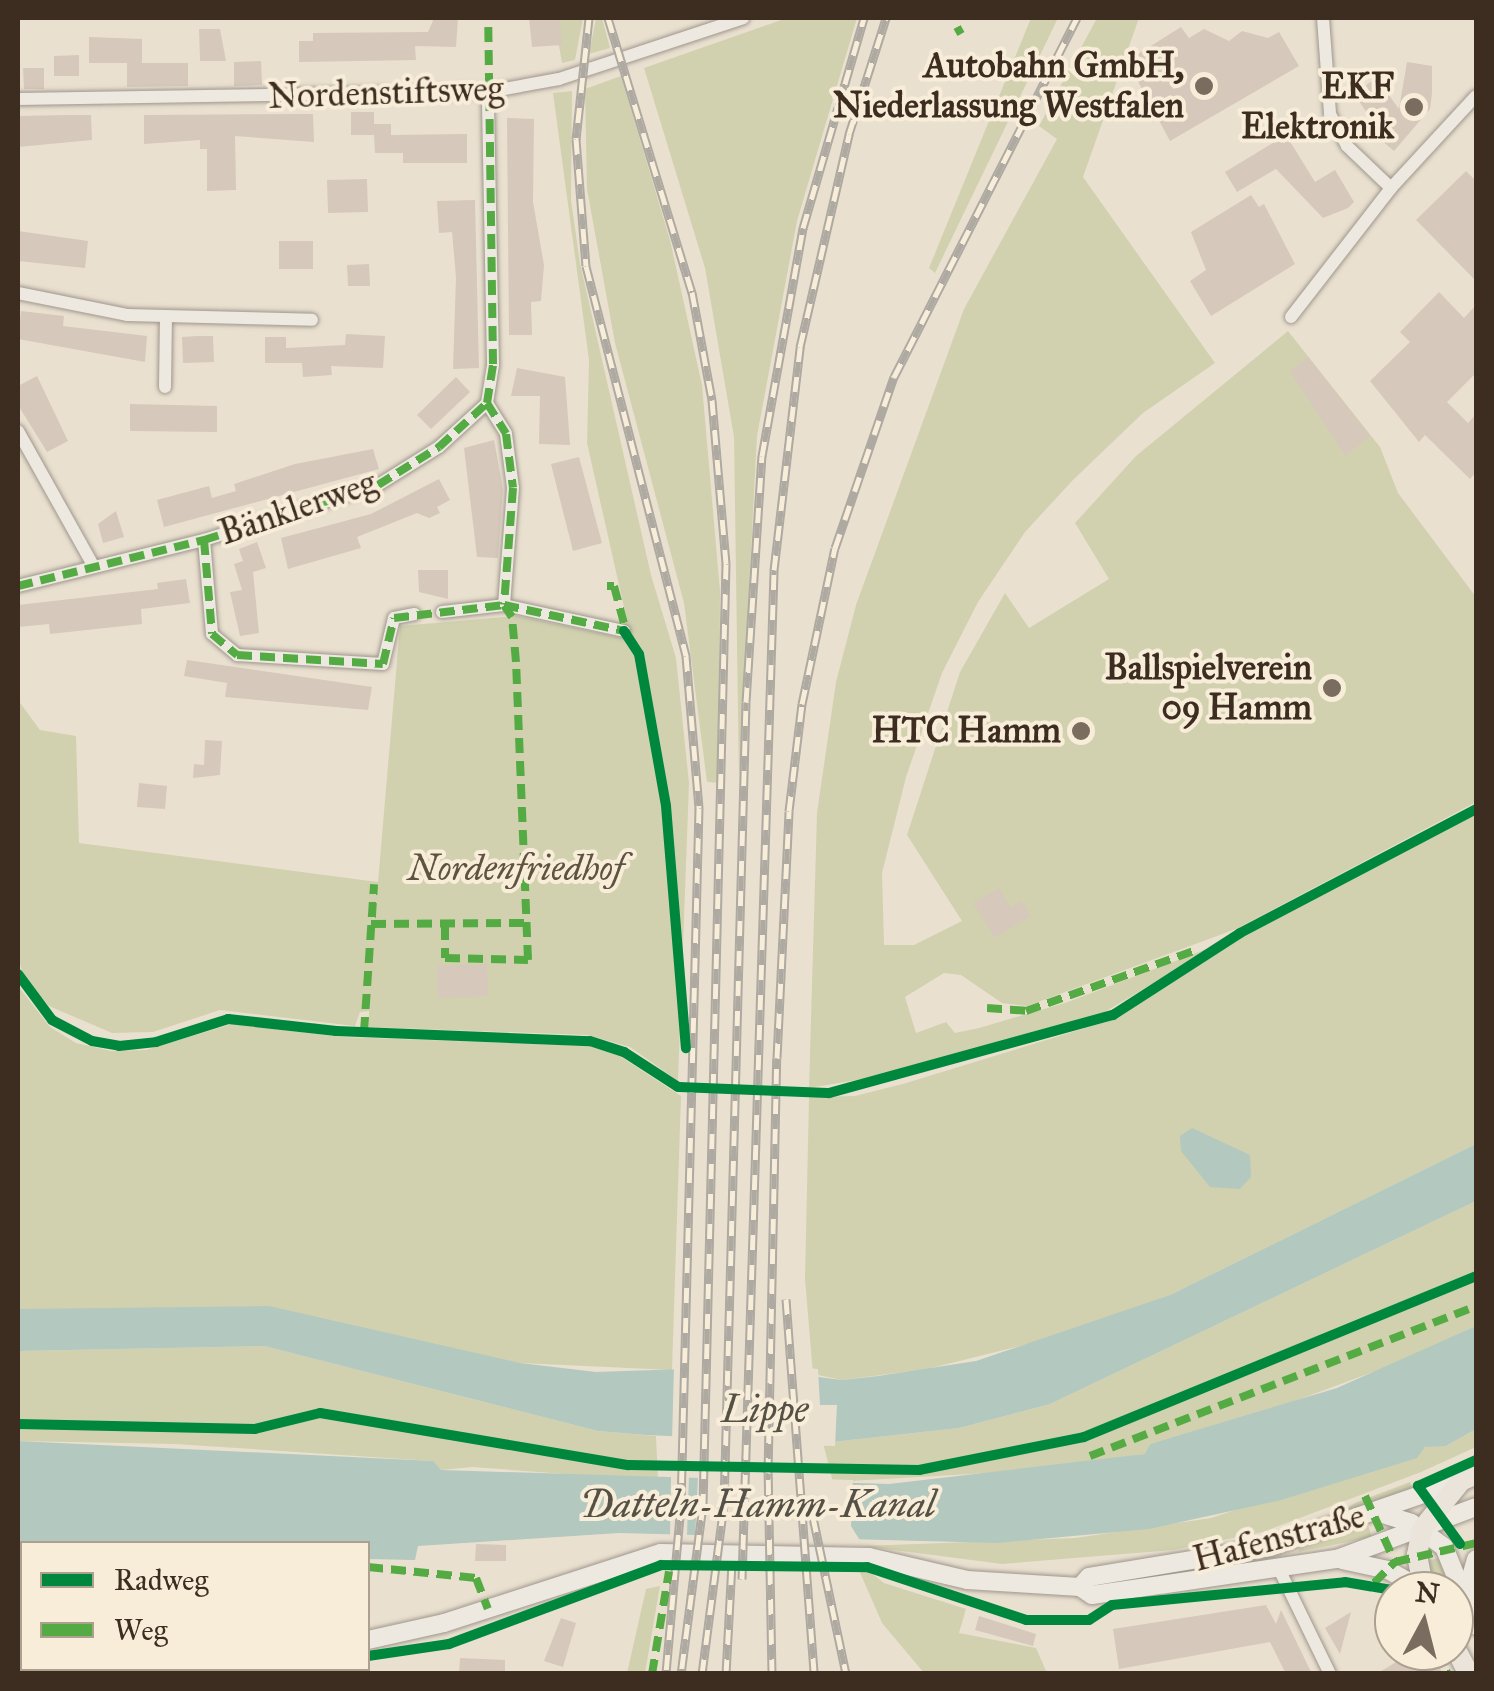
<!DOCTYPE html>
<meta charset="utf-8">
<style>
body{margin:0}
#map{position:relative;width:1494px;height:1691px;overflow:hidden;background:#eae0d0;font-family:"IM FELL Great Primer",serif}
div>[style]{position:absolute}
.green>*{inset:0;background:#d1d1af}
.water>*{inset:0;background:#b3c8be}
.pier>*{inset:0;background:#eae0d0}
.building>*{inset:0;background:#d6c8bb}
.roads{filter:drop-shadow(0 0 2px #9e978c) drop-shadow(0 0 2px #9e978c)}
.minor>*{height:12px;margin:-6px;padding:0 6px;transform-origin:6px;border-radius:6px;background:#ede8e0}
.secondary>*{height:18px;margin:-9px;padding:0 9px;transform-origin:9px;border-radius:9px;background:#ede8e0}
.primary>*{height:20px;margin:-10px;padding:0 10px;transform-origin:10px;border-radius:10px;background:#eae4db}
.rail>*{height:9px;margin-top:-4.5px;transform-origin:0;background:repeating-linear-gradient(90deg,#f8edd9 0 15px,#aea9a1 0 30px);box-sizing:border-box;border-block:2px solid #aea9a1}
.quiet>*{height:8px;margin-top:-4px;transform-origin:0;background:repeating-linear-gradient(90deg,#55ab43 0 15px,transparent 0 23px)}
.cycleway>*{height:10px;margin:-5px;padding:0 5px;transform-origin:5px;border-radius:5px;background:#00873e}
.dots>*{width:28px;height:28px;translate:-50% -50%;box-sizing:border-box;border:5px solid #f8edd9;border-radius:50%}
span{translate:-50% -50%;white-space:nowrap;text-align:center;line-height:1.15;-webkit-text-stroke:8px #f8edd9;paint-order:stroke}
.poi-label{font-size:35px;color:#3d2d21;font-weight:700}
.right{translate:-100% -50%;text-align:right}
.street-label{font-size:35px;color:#3d2d21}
.park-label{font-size:35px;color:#5d533e;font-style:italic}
.water-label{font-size:38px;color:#555146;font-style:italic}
.frame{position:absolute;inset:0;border:20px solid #3d2d21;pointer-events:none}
.legend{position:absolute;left:20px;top:1541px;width:350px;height:130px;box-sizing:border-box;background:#f8edd9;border:2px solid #ada08f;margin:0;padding:12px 18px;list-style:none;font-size:30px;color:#3d2d21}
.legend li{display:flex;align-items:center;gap:20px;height:50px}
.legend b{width:50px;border:2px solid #ada08f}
.north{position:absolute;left:1374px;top:1571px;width:100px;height:100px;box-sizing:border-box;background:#f8edd9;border:2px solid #ada08f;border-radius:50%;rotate:7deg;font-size:28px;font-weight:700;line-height:40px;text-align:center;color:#3d2d21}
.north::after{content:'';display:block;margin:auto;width:35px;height:45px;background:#7a6c5e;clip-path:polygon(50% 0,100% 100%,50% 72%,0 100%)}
</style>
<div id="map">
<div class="green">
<div style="clip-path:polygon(554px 18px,583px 18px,575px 60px,562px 63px)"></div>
<div style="clip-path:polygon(596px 18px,602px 18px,610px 48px,589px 54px)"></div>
<div style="clip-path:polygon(787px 18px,857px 18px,797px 221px,757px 436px,739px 783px,734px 437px,705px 268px,644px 68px)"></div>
<div style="clip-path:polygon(1031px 18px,1058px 18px,935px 273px,929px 268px)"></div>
<div style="clip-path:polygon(1097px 18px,1139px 18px,1083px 177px,1215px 363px,1143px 413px,1073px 480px,1025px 532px,978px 602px,942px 673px,906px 777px,882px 873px,884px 945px,914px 945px,962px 921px,907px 835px,960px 672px,1005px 593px,1029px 628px,1109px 579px,1075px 523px,1136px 456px,1288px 331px,1380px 447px,1398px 493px,1476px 597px,1476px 802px,1236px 929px,1027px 1006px,1002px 1003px,961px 975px,944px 973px,905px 997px,916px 1033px,946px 1022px,955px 1033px,979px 1028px,1068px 1002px,1217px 945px,1093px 1019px,881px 1076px,809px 1088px,817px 813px,836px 682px,856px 605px,964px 309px,1057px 139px,1039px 126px)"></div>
<div style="clip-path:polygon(621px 76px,670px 240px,702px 385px,720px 591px,719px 783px,707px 782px,684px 603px,615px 343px,587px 189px,585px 89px)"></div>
<div style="clip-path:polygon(572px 91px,571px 200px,580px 263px,651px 575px,676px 658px,689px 783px,678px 1081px,630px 1047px,587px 1035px,369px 1027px,369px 1011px,360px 1012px,355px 1026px,220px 1010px,153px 1032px,112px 1033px,49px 1006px,24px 979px,18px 956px,18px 700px,40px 730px,76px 736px,79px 843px,378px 882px,400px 626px,517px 616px,623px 638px,626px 616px,587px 443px,589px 360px,553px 93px)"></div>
<div style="clip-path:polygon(1476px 811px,1476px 1144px,1170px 1295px,1061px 1336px,927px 1369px,842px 1380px,813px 1374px,805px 1279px,809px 1097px,855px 1096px,903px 1084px,1118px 1018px,1244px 936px)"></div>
<div style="clip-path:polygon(18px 986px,50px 1027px,76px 1043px,111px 1051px,146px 1050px,232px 1024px,343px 1037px,591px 1046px,615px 1053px,681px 1096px,672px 1370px,520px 1363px,140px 1311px,18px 1309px)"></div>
<div style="clip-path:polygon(1476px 1201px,1476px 1326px,1397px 1363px,1271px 1410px,1150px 1444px,1146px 1454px,1041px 1470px,833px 1482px,823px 1443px,959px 1428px,1050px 1404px)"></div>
<div style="clip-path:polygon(264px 1346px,598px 1431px,656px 1436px,658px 1481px,472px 1467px,441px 1470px,432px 1461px,175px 1444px,18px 1441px,18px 1351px)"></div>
<div style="clip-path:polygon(1476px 1429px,1476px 1447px,1421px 1472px,1263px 1532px,1173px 1550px,1002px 1564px,863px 1546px,1075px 1538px,1211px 1518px,1435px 1444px,1446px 1446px)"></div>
<div style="clip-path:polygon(1410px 1482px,1412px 1490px,1335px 1516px,1355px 1503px)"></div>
<div style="clip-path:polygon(1367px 1523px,1372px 1537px,1298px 1552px,1300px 1548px)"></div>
<div style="clip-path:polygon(1443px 1557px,1454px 1591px,1437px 1591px,1432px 1581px,1427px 1561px)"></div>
<div style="clip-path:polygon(855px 1561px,884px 1583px,966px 1609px,959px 1633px,1036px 1648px,1047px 1673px,924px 1673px,882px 1623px)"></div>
<div style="clip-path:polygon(660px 1586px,645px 1673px,627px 1673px,646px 1589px)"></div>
</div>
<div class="water">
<div style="clip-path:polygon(1192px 1128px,1250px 1155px,1251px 1177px,1240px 1189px,1210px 1187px,1181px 1151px,1180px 1136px)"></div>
<div style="clip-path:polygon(1476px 1144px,1476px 1201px,1050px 1404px,959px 1428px,823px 1443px,646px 1435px,598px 1431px,264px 1346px,18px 1351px,18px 1309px,269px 1306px,520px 1363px,596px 1372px,741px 1367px,842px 1380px,878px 1376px,976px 1361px,1170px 1295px)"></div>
<div style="clip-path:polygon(1476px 1326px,1476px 1429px,1446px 1446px,1425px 1447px,1417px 1458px,1281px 1500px,1149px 1529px,997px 1543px,619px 1533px,418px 1546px,415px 1560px,368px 1559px,368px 1544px,22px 1544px,18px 1553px,18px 1441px,433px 1461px,441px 1470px,889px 1484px,1145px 1454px,1150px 1444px,1337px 1388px)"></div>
</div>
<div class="pier">
<div style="clip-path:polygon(741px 1362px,818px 1369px,820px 1405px,837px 1405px,835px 1446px,672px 1441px,674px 1365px)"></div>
<div style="clip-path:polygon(671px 1476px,689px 1476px,687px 1536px,695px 1538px,698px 1476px,853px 1480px,851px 1526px,864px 1547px,670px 1537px)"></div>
</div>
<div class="building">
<div style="clip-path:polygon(434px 18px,458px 18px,456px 47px,415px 46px,416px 60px,299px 62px,299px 41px,313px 41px,313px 33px,428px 32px)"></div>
<div style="clip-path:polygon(529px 18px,560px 18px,562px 45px,532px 47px)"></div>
<div style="clip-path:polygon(1181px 27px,1189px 38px,1204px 29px,1229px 41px,1242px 31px,1268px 38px,1279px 32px,1299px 66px,1170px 141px,1127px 61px)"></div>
<div style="clip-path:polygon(199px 29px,220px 29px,226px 61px,200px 61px)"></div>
<div style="clip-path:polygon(89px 37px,142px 39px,142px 63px,188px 63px,188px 86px,127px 87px,127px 63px,89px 63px)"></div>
<div style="clip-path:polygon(79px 55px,79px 76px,54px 76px,54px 56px)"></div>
<div style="clip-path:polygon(261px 61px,262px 85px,234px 86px,234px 62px)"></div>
<div style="clip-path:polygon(1407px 62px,1432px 66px,1432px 93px,1430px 109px,1394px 151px,1375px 135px,1379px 130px,1354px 94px,1376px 78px,1399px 109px)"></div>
<div style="clip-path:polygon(23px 68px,44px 68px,44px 89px,24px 89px)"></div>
<div style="clip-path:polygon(351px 112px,374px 112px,374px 124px,391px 124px,391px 135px,467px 134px,467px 163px,403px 163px,403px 153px,375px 153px,374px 135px,351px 135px)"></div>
<div style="clip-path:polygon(313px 114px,314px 142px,235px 136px,236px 190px,207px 191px,207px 149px,200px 149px,200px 140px,144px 144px,144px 115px)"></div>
<div style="clip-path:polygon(67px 115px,91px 115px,92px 140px,18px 147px,18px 116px)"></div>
<div style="clip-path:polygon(507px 118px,534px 119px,533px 202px,544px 265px,541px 301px,531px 302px,532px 335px,509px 335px)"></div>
<div style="clip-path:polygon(1286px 135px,1315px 182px,1335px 170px,1354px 202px,1348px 208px,1323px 218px,1276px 169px,1237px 192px,1225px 172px)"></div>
<div style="clip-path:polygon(1466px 171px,1476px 181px,1476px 281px,1416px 220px)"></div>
<div style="clip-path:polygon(367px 179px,368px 212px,328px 213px,327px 180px)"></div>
<div style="clip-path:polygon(1251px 195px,1259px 207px,1264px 204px,1295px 264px,1211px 316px,1190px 281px,1206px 270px,1191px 232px)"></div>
<div style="clip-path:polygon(475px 200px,479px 368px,453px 369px,456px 277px,452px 232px,439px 233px,437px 201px)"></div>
<div style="clip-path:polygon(18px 231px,88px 241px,85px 268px,18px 261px)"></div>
<div style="clip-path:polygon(279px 241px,313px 241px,313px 269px,279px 269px)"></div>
<div style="clip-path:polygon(369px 264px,370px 286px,348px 286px,347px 265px)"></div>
<div style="clip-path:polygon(1439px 292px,1464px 318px,1476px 305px,1476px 373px,1447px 402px,1468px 423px,1476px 414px,1476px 472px,1470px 479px,1425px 435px,1419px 442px,1370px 381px,1410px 342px,1400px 332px)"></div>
<div style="clip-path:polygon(21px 311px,64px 316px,63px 326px,147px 336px,145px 362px,18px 339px)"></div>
<div style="clip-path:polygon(346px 334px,385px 336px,383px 368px,331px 366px,332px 375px,303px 377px,302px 363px,265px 363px,265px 337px,286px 337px,286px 348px,345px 345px)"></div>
<div style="clip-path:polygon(197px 336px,213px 336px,214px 362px,183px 363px,182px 337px)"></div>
<div style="clip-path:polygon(1308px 357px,1370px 436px,1345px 456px,1290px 371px)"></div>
<div style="clip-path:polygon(517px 368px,565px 377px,570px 445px,539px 444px,540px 396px,511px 396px)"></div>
<div style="clip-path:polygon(37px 376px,68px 441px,47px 452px,18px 405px,18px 386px)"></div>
<div style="clip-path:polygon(456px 377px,470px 392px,431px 429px,417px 415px)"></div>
<div style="clip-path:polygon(130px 404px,217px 406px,217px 432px,130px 431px)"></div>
<div style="clip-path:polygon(494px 440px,503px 489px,498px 558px,477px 557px,464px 448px)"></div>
<div style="clip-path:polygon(373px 449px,379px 469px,164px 527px,157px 500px,209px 486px,212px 498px,236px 491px,234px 484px,295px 464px)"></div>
<div style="clip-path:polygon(579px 457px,602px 543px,573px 551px,551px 464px)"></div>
<div style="clip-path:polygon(439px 479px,450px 500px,437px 507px,440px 513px,429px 518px,417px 513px,357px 537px,361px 548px,288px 569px,281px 538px,371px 514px)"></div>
<div style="clip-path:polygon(116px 511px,124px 537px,103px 543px,98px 524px)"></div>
<div style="clip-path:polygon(257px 542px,266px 568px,253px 572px,259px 633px,240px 636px,230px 592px,242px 590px,234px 564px,243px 561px,239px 549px)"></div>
<div style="clip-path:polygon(418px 570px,448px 570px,448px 599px,419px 592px)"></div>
<div style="clip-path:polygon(186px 579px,190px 603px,141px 609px,142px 624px,50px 634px,49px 624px,18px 627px,18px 605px,158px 589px,157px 583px)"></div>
<div style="clip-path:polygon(187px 660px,372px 687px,368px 710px,225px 697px,227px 683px,184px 676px)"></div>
<div style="clip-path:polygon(205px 740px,222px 741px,220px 775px,193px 778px,194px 764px,204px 765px)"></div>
<div style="clip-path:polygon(139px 783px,167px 786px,165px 809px,137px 807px)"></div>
<div style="clip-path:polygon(999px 888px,1011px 907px,1022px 901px,1031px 916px,995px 938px,973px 903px)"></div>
<div style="clip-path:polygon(487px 964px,488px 996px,438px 998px,437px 966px)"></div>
<div style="clip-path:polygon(476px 1544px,506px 1545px,506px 1561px,475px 1561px)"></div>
<div style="clip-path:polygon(1266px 1605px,1276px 1624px,1281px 1610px,1312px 1674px,1286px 1674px,1270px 1642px,1119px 1669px,1113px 1629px)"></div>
<div style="clip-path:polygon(1351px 1612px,1340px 1654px,1325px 1628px)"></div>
<div style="clip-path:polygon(979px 1616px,1036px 1634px,1033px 1646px,975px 1630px)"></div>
<div style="clip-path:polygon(561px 1618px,576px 1623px,563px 1667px,544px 1661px)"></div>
<div style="clip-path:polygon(1415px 1651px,1430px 1651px,1443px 1674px,1376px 1674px)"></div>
<div style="clip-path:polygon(460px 1658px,505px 1660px,505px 1674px,459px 1674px)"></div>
</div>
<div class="roads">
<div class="minor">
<div style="left:1323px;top:18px;width:96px;rotate:85.8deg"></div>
<div style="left:1330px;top:114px;width:36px;rotate:62deg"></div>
<div style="left:1347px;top:146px;width:61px;rotate:43.7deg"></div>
<div style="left:18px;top:99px;width:470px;rotate:-0.9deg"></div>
<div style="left:488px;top:92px;width:72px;rotate:-10.4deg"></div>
<div style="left:559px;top:79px;width:194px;rotate:-18.3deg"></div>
<div style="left:18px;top:293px;width:111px;rotate:11.4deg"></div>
<div style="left:127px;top:315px;width:185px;rotate:1.5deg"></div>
<div style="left:1291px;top:317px;width:163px;rotate:-52.2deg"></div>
<div style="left:1391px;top:188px;width:125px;rotate:-47.3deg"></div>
<div style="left:165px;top:387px;width:69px;rotate:-89.2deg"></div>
<div style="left:487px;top:403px;width:36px;rotate:58deg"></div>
<div style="left:506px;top:434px;width:54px;rotate:82.6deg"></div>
<div style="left:513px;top:488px;width:117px;rotate:94.4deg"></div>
<div style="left:18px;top:431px;width:154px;rotate:60.8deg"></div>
<div style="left:204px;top:540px;width:94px;rotate:85.1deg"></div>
<div style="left:212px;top:634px;width:33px;rotate:40deg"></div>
<div style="left:237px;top:655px;width:146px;rotate:3.5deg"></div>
<div style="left:383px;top:664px;width:47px;rotate:-76.6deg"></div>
<div style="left:394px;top:618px;width:21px;rotate:-11deg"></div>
<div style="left:18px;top:586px;width:192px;rotate:-13.9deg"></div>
<div style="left:204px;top:540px;width:182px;rotate:-17.5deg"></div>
<div style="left:378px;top:485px;width:72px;rotate:-31.9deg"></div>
<div style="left:439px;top:447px;width:65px;rotate:-42.5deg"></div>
<div style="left:487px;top:403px;width:39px;rotate:-81deg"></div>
<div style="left:493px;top:364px;width:272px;rotate:-91.1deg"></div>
<div style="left:442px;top:612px;width:62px;rotate:-6.4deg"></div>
<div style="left:504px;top:605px;width:123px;rotate:12.2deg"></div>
<div style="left:1280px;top:1571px;width:114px;rotate:64.1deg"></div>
</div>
<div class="secondary">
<div style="left:1376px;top:1512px;width:37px;rotate:17deg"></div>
<div style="left:1411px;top:1523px;width:41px;rotate:36deg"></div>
<div style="left:1444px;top:1547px;width:85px;rotate:67.9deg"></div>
<div style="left:1342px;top:1560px;width:47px;rotate:12.3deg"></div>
<div style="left:1388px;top:1570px;width:40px;rotate:29.7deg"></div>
<div style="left:1080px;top:1587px;width:13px;rotate:-48deg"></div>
<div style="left:1089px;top:1577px;width:183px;rotate:-9.4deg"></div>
<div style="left:1270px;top:1547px;width:202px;rotate:-19.1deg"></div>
<div style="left:1466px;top:1594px;width:36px;rotate:-74deg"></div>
<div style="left:18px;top:1635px;width:4px"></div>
<div style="left:368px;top:1640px;width:78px;rotate:-12.6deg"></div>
<div style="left:444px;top:1623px;width:228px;rotate:-17.9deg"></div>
<div style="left:661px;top:1553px;width:208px;rotate:1.1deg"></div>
<div style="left:869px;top:1557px;width:101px;rotate:13.2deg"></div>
<div style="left:967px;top:1580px;width:113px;rotate:3.5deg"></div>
<div style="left:1080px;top:1587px;width:14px;rotate:34deg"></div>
<div style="left:1092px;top:1595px;width:248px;rotate:-8.4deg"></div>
<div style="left:1337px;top:1559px;width:148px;rotate:-20.5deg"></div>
</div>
<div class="primary">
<div style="left:1424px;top:1591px;width:37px;rotate:-101deg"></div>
<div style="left:1417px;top:1555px;width:26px;rotate:-79deg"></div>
<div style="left:1422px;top:1529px;width:62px;rotate:-50.9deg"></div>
<div style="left:1461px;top:1481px;width:17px;rotate:-25deg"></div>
<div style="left:1454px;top:1646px;width:32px;rotate:62deg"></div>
</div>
</div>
<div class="rail">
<div style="left:589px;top:18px;width:122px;rotate:96.1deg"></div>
<div style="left:576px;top:139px;width:127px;rotate:85.5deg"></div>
<div style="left:586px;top:266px;width:403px;rotate:75.6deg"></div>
<div style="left:686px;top:656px;width:153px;rotate:85.1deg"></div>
<div style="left:699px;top:808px;width:697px;rotate:91.48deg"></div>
<div style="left:681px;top:1505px;width:170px;rotate:95.1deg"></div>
<div style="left:608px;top:18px;width:287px;rotate:73deg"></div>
<div style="left:692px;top:292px;width:110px;rotate:79.5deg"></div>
<div style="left:712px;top:400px;width:165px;rotate:85.1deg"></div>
<div style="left:726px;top:564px;width:941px;rotate:91.4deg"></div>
<div style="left:703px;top:1505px;width:170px;rotate:97.4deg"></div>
<div style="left:786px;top:1299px;width:376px;rotate:85.7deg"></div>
<div style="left:813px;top:1517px;width:160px;rotate:78.1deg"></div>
<div style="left:742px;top:1579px;width:1010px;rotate:-88.18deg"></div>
<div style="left:774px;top:570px;width:225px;rotate:-83.3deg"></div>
<div style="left:800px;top:347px;width:219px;rotate:-77deg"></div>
<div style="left:849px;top:134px;width:122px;rotate:-72.3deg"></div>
<div style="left:18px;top:1667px;width:4px"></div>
<div style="left:86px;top:1668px;width:66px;rotate:5.2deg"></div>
<div style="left:702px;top:1674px;width:170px;rotate:-82.6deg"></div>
<div style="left:724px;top:1505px;width:803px;rotate:-88.43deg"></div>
<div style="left:746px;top:702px;width:247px;rotate:-86.3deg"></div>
<div style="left:762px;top:456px;width:232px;rotate:-79.8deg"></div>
<div style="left:803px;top:228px;width:219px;rotate:-73.8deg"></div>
<div style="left:726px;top:1674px;width:110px;rotate:-86.9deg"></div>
<div style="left:772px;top:1674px;width:201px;rotate:-91.1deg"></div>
<div style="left:768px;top:1473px;width:415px;rotate:-88.8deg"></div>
<div style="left:777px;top:1058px;width:247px;rotate:-87.2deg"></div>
<div style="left:789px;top:811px;width:108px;rotate:-83.1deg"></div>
<div style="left:802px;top:704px;width:159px;rotate:-78.1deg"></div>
<div style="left:835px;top:548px;width:181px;rotate:-71deg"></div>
<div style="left:894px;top:377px;width:403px;rotate:-63deg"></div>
</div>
<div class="quiet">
<div style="left:957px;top:27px;width:8px;rotate:60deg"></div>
<div style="left:487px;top:403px;width:36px;rotate:58deg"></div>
<div style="left:506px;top:434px;width:54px;rotate:82.6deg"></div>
<div style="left:513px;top:488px;width:117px;rotate:94.4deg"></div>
<div style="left:204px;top:540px;width:94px;rotate:85.1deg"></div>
<div style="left:212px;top:634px;width:33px;rotate:40deg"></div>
<div style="left:237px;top:655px;width:146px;rotate:3.5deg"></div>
<div style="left:383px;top:664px;width:47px;rotate:-76.6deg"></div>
<div style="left:394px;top:618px;width:111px;rotate:-6.7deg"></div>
<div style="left:504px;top:605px;width:123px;rotate:12.2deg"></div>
<div style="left:18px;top:586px;width:192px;rotate:-13.9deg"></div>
<div style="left:204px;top:540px;width:182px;rotate:-17.5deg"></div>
<div style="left:378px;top:485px;width:72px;rotate:-31.9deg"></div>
<div style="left:439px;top:447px;width:65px;rotate:-42.5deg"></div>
<div style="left:487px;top:403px;width:39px;rotate:-81deg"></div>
<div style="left:493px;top:364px;width:346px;rotate:-90.8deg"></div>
<div style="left:607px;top:586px;width:7px"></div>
<div style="left:614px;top:586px;width:51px;rotate:75.1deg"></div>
<div style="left:371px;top:924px;width:156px;rotate:-0.4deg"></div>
<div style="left:445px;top:925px;width:33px;rotate:90deg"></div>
<div style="left:445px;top:958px;width:83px;rotate:1.4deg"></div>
<div style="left:528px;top:960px;width:298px;rotate:-92.3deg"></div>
<div style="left:516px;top:662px;width:45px;rotate:-95.1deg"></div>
<div style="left:512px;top:617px;width:14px;rotate:-124deg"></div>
<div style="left:987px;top:1008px;width:39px;rotate:4deg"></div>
<div style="left:1026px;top:1011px;width:178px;rotate:-19.7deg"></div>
<div style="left:364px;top:1032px;width:148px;rotate:-86.1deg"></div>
<div style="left:1090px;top:1456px;width:414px;rotate:-21.2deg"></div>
<div style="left:1365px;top:1496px;width:72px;rotate:65.6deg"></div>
<div style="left:18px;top:1560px;width:4px"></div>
<div style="left:368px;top:1567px;width:109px;rotate:5.8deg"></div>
<div style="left:476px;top:1578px;width:33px;rotate:69deg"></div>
<div style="left:1374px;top:1583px;width:30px;rotate:-45deg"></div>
<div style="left:1395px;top:1562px;width:83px;rotate:-13.2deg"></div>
<div style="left:1435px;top:1651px;width:26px;rotate:61deg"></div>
<div style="left:18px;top:1652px;width:4px"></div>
<div style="left:652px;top:1674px;width:104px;rotate:-80.6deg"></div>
</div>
<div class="cycleway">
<div style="left:624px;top:631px;width:27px;rotate:57deg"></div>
<div style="left:639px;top:654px;width:154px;rotate:79.9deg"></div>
<div style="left:666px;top:806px;width:243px;rotate:85.3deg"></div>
<div style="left:18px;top:974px;width:57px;rotate:53.5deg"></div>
<div style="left:52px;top:1020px;width:45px;rotate:27.7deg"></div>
<div style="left:92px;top:1041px;width:27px;rotate:10deg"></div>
<div style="left:119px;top:1046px;width:37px;rotate:-6deg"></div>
<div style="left:156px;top:1042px;width:76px;rotate:-17.7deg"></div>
<div style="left:228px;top:1019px;width:109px;rotate:6.3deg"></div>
<div style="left:336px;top:1031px;width:254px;rotate:2.3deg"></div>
<div style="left:590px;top:1041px;width:36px;rotate:18deg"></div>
<div style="left:624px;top:1052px;width:64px;rotate:32.9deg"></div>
<div style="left:678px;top:1087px;width:151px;rotate:2.3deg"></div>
<div style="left:829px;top:1093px;width:295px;rotate:-15.4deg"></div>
<div style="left:1113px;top:1015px;width:151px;rotate:-32.8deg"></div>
<div style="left:1240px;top:933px;width:267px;rotate:-27.7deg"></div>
<div style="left:18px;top:1424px;width:237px;rotate:1.2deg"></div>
<div style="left:255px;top:1429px;width:67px;rotate:-13.8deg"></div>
<div style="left:320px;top:1413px;width:313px;rotate:9.6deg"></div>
<div style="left:629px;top:1465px;width:290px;rotate:1deg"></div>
<div style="left:919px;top:1470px;width:168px;rotate:-11.3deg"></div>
<div style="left:1084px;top:1437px;width:424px;rotate:-22.3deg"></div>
<div style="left:1460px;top:1544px;width:72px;rotate:-125.9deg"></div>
<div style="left:1418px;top:1486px;width:64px;rotate:-24.1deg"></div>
<div style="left:368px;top:1656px;width:82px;rotate:-8.4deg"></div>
<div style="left:449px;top:1644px;width:226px;rotate:-20.4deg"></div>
<div style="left:661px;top:1565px;width:206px;rotate:0.6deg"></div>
<div style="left:867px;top:1567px;width:168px;rotate:18.4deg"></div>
<div style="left:1026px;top:1620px;width:63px"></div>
<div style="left:1089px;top:1620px;width:27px;rotate:-33deg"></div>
<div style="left:1112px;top:1605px;width:234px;rotate:-5.6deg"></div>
<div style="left:1345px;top:1582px;width:54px;rotate:9.6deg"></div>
</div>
<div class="dots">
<div style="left:1204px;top:86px;background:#7a6c5e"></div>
<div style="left:1414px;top:107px;background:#7a6c5e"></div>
<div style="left:1332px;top:688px;background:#7a6c5e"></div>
<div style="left:1081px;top:731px;background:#7a6c5e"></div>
</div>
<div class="poi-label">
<span class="right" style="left:1184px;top:86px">Autobahn GmbH,<br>Niederlassung Westfalen</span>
<span class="right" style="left:1394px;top:107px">EKF<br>Elektronik</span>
<span class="right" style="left:1312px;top:688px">Ballspielverein<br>09 Hamm</span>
<span class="right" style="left:1061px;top:731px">HTC Hamm</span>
</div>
<div class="street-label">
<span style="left:386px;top:93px;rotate:-2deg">Nordenstiftsweg</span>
<span style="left:298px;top:508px;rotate:-19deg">Bänklerweg</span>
<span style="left:1279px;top:1538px;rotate:-15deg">Hafenstraße</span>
</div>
<div class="park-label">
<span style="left:516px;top:869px">Nordenfriedhof</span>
</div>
<div class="water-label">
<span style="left:765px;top:1410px">Lippe</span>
<span style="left:758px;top:1505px">Datteln-Hamm-Kanal</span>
</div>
<div class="frame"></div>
<ul class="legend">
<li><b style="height:12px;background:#00873e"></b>Radweg</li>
<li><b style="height:12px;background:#55ab43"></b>Weg</li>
</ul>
<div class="north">N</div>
</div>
